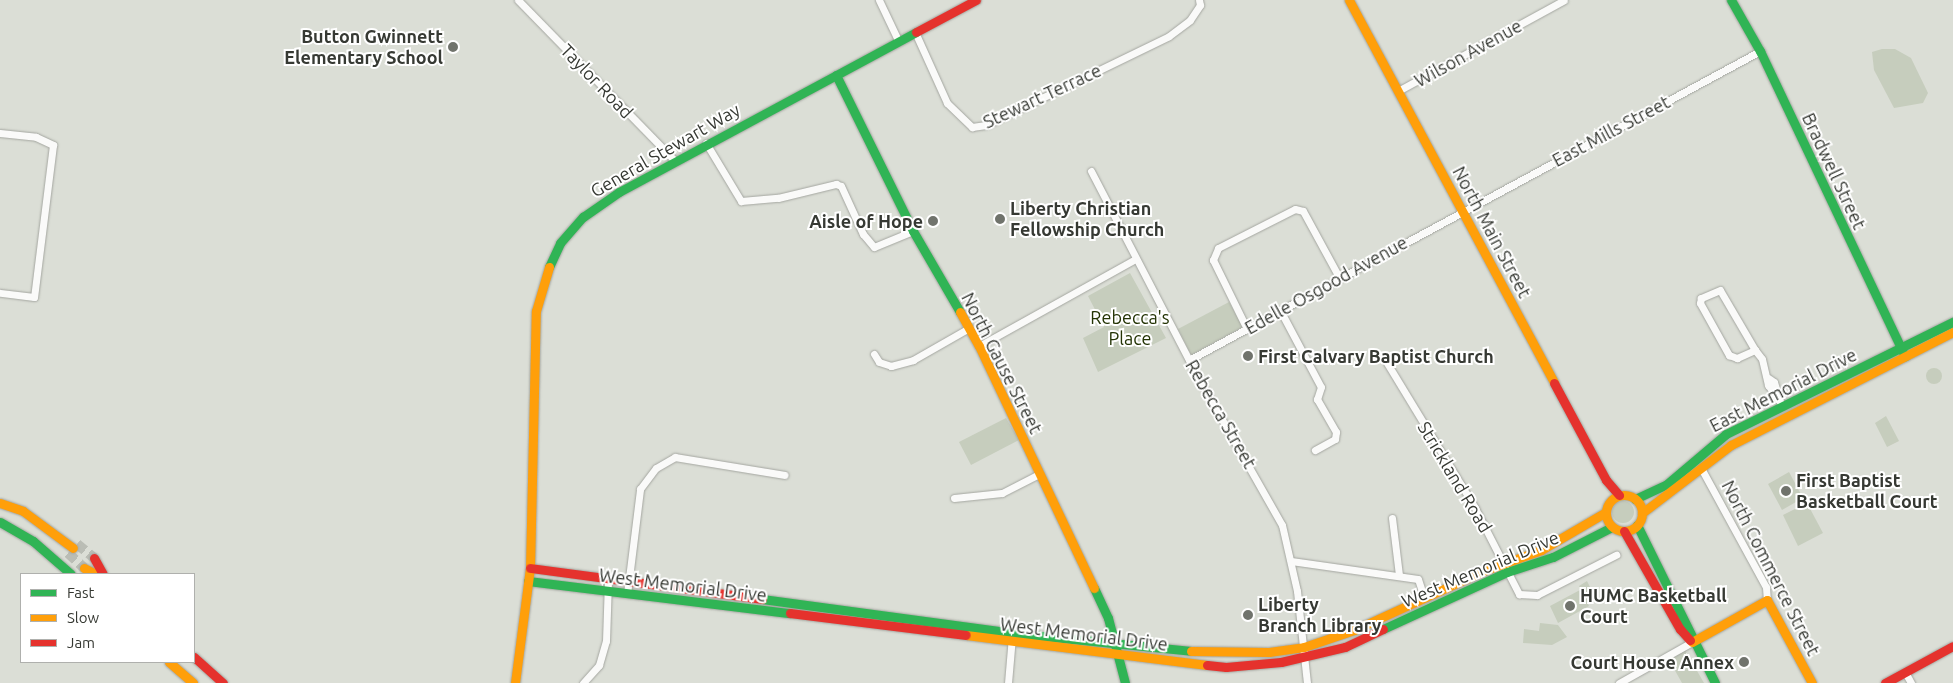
<!DOCTYPE html>
<style>
body{margin:0}
#map{position:relative;width:1953px;height:683px;overflow:hidden;background:#dbded6;font-family:Ubuntu,sans-serif}
div>[style]{position:absolute}
.green>*{inset:0;background:#c6cdbd}
.round{border-radius:50%}
.primary-tunnel>*{height:10px;margin-top:-5px;transform-origin:0;background:repeating-linear-gradient(90deg,#babdb5 0 10px,transparent 0 15px)}
.roads{filter:drop-shadow(0 0 1px #a4a6a0) drop-shadow(0 0 1px #a4a6a0)}
.street>*{height:7px;margin:-3.5px;padding:0 3.5px;transform-origin:3.5px;border-radius:3.5px;background:#fafaf9}
.fast>*{height:9px;margin:-4.5px;padding:0 4.5px;transform-origin:4.5px;border-radius:4.5px;background:#30b455}
.slow>*{height:9px;margin:-4.5px;padding:0 4.5px;transform-origin:4.5px;border-radius:4.5px;background:#ff9f0a}
.slow>.ring{margin:-4.5px;padding:0;box-sizing:content-box;background:none;border:9px solid #ff9f0a;border-radius:50%}
.jam>*{height:9px;margin:-4.5px;padding:0 4.5px;transform-origin:4.5px;border-radius:4.5px;background:#e5322d}
.dots>*{width:14px;height:14px;translate:-50% -50%;box-sizing:border-box;border:2px solid #fff;border-radius:50%}
span{translate:-50% -50%;white-space:nowrap;text-align:center;line-height:1.15;-webkit-text-stroke:4px #fff;paint-order:stroke}
.poi-label{font-size:18px;color:#363933;font-weight:700}
.right{translate:-100% -50%;text-align:right}
.left{translate:0 -50%;text-align:left}
.street-label{font-size:18px;color:#363933}
.park-label{font-size:18px;color:#243405}
.legend{position:absolute;left:20px;top:573px;width:175px;height:90px;box-sizing:border-box;background:#fff;border:1px solid #afb0ad;margin:0;padding:6px 9px;list-style:none;font-size:15px;color:#363933}
.legend li{display:flex;align-items:center;gap:10px;height:25px}
.legend b{width:25px;border:1px solid #afb0ad}
</style>
<div id="map">
<div class="green">
<div style="clip-path:polygon(1882px 49px,1895px 49px,1911px 58px,1928px 93px,1923px 103px,1894px 108px,1874px 70px,1872px 52px)"></div>
<div style="clip-path:polygon(1130px 273px,1166px 338px,1098px 372px,1083px 338px,1104px 327px,1088px 296px)"></div>
<div style="clip-path:polygon(1229px 302px,1243px 327px,1191px 355px,1178px 329px)"></div>
<div class="round" style="left:1926px;top:368px;width:16px;height:16px"></div>
<div style="clip-path:polygon(1886px 416px,1899px 441px,1887px 447px,1875px 423px)"></div>
<div style="clip-path:polygon(1006px 418px,1019px 440px,971px 465px,959px 442px)"></div>
<div style="clip-path:polygon(1789px 472px,1803px 498px,1782px 510px,1768px 484px)"></div>
<div class="round" style="left:1612px;top:501px;width:22px;height:22px"></div>
<div style="clip-path:polygon(1807px 503px,1823px 533px,1798px 546px,1783px 515px)"></div>
<div style="clip-path:polygon(1587px 581px,1595px 597px,1587px 602px,1589px 606px,1558px 623px,1550px 606px,1580px 590px,1579px 586px)"></div>
<div style="clip-path:polygon(1540px 623px,1558px 625px,1567px 637px,1552px 645px,1523px 643px,1524px 629px,1539px 631px)"></div>
<div style="clip-path:polygon(1685px 650px,1704px 683px,1682px 683px,1669px 660px)"></div>
</div>
<div class="primary-tunnel">
<div style="left:77px;top:544px;width:22px;rotate:39deg"></div>
<div style="left:68px;top:553px;width:22px;rotate:43deg"></div>
</div>
<div class="roads">
<div class="street">
<div style="left:518px;top:0;width:226px;rotate:45.7deg"></div>
<div style="left:879px;top:0;width:44px;rotate:64.6deg"></div>
<div style="left:915px;top:32px;width:78px;rotate:65.7deg"></div>
<div style="left:947px;top:103px;width:35px;rotate:44deg"></div>
<div style="left:972px;top:127px;width:14px;rotate:-8deg"></div>
<div style="left:986px;top:125px;width:203px;rotate:-25.9deg"></div>
<div style="left:1169px;top:36px;width:26px;rotate:-37deg"></div>
<div style="left:1190px;top:20px;width:18px;rotate:-56deg"></div>
<div style="left:1200px;top:5px;width:5px;rotate:-101deg"></div>
<div style="left:1398px;top:91px;width:189px;rotate:-28.7deg"></div>
<div style="left:0;top:133px;width:36px;rotate:6deg"></div>
<div style="left:36px;top:137px;width:19px;rotate:25deg"></div>
<div style="left:53px;top:145px;width:153px;rotate:97.1deg"></div>
<div style="left:34px;top:297px;width:34px;rotate:-173deg"></div>
<div style="left:706px;top:143px;width:68px;rotate:58.9deg"></div>
<div style="left:741px;top:201px;width:37px;rotate:-5deg"></div>
<div style="left:778px;top:198px;width:60px;rotate:-13.6deg"></div>
<div style="left:836px;top:184px;width:5px;rotate:22deg"></div>
<div style="left:841px;top:186px;width:53px;rotate:65.4deg"></div>
<div style="left:863px;top:234px;width:17px;rotate:50deg"></div>
<div style="left:874px;top:247px;width:42px;rotate:-22.3deg"></div>
<div style="left:1091px;top:171px;width:226px;rotate:62.6deg"></div>
<div style="left:1195px;top:372px;width:176px;rotate:60.4deg"></div>
<div style="left:1282px;top:525px;width:68px;rotate:77.2deg"></div>
<div style="left:1297px;top:591px;width:93px;rotate:83.8deg"></div>
<div style="left:1280px;top:310px;width:87px;rotate:62deg"></div>
<div style="left:1321px;top:387px;width:13px;rotate:108deg"></div>
<div style="left:1317px;top:399px;width:38px;rotate:60deg"></div>
<div style="left:1336px;top:432px;width:7px;rotate:98deg"></div>
<div style="left:1335px;top:439px;width:23px;rotate:151deg"></div>
<div style="left:1247px;top:329px;width:77px;rotate:-116.2deg"></div>
<div style="left:1213px;top:260px;width:13px;rotate:-67deg"></div>
<div style="left:1218px;top:248px;width:86px;rotate:-26.9deg"></div>
<div style="left:1295px;top:209px;width:8px;rotate:14deg"></div>
<div style="left:1303px;top:211px;width:75px;rotate:61.4deg"></div>
<div style="left:979px;top:346px;width:179px;rotate:-29.1deg"></div>
<div style="left:1755px;top:350px;width:69px;rotate:-120.3deg"></div>
<div style="left:1720px;top:290px;width:21px;rotate:157deg"></div>
<div style="left:1701px;top:298px;width:5px;rotate:101deg"></div>
<div style="left:1700px;top:303px;width:60px;rotate:60.9deg"></div>
<div style="left:1729px;top:355px;width:9px;rotate:21deg"></div>
<div style="left:1737px;top:358px;width:20px;rotate:-24deg"></div>
<div style="left:1755px;top:350px;width:11px;rotate:52deg"></div>
<div style="left:1762px;top:359px;width:27px;rotate:77deg"></div>
<div style="left:1768px;top:385px;width:19px;rotate:54deg"></div>
<div style="left:874px;top:354px;width:9px;rotate:58deg"></div>
<div style="left:879px;top:362px;width:13px;rotate:18deg"></div>
<div style="left:891px;top:366px;width:23px;rotate:-15deg"></div>
<div style="left:913px;top:360px;width:64px;rotate:-29.7deg"></div>
<div style="left:1189px;top:360px;width:649px;rotate:-28.42deg"></div>
<div style="left:1387px;top:363px;width:170px;rotate:58.7deg"></div>
<div style="left:1475px;top:508px;width:97px;rotate:62.9deg"></div>
<div style="left:1519px;top:594px;width:18px;rotate:3deg"></div>
<div style="left:1537px;top:595px;width:89px;rotate:-26.9deg"></div>
<div style="left:1768px;top:378px;width:7px;rotate:34deg"></div>
<div style="left:1774px;top:382px;width:21px;rotate:73deg"></div>
<div style="left:1701px;top:468px;width:136px;rotate:61.4deg"></div>
<div style="left:1766px;top:587px;width:13px;rotate:86deg"></div>
<div style="left:954px;top:498px;width:48px;rotate:-5.9deg"></div>
<div style="left:1002px;top:493px;width:42px;rotate:-27.2deg"></div>
<div style="left:1392px;top:518px;width:57px;rotate:83deg"></div>
<div style="left:1291px;top:561px;width:128px;rotate:8.1deg"></div>
<div style="left:1418px;top:579px;width:19px;rotate:72deg"></div>
<div style="left:627px;top:594px;width:106px;rotate:-82.9deg"></div>
<div style="left:640px;top:489px;width:26px;rotate:-53deg"></div>
<div style="left:656px;top:468px;width:22px;rotate:-30deg"></div>
<div style="left:675px;top:457px;width:111px;rotate:9.3deg"></div>
<div style="left:1905px;top:672px;width:13px;rotate:61deg"></div>
<div style="left:583px;top:683px;width:24px;rotate:-48deg"></div>
<div style="left:599px;top:665px;width:25px;rotate:-74deg"></div>
<div style="left:606px;top:641px;width:61px;rotate:-88.1deg"></div>
<div style="left:1008px;top:683px;width:47px;rotate:-85.1deg"></div>
<div style="left:1619px;top:683px;width:84px;rotate:-29.3deg"></div>
</div>
<div class="fast">
<div style="left:1731px;top:0;width:59px;rotate:60.4deg"></div>
<div style="left:1760px;top:51px;width:338px;rotate:64.6deg"></div>
<div style="left:836px;top:75px;width:174px;rotate:63.7deg"></div>
<div style="left:913px;top:231px;width:94px;rotate:59.9deg"></div>
<div style="left:549px;top:267px;width:26px;rotate:-65deg"></div>
<div style="left:560px;top:243px;width:35px;rotate:-49deg"></div>
<div style="left:583px;top:217px;width:44px;rotate:-34.8deg"></div>
<div style="left:619px;top:192px;width:337px;rotate:-28.3deg"></div>
<div style="left:1635px;top:499px;width:35px;rotate:-25deg"></div>
<div style="left:1667px;top:484px;width:77px;rotate:-40.3deg"></div>
<div style="left:1726px;top:434px;width:253px;rotate:-26.3deg"></div>
<div style="left:0;top:522px;width:38px;rotate:30deg"></div>
<div style="left:33px;top:541px;width:50px;rotate:41deg"></div>
<div style="left:1637px;top:525px;width:176px;rotate:63.7deg"></div>
<div style="left:528px;top:581px;width:264px;rotate:7deg"></div>
<div style="left:1094px;top:588px;width:33px;rotate:65deg"></div>
<div style="left:1108px;top:618px;width:67px;rotate:75.3deg"></div>
<div style="left:762px;top:599px;width:252px;rotate:7.7deg"></div>
<div style="left:1012px;top:633px;width:180px;rotate:5.7deg"></div>
<div style="left:1383px;top:629px;width:136px;rotate:-24.7deg"></div>
<div style="left:1507px;top:572px;width:48px;rotate:-18.1deg"></div>
<div style="left:1553px;top:557px;width:66px;rotate:-27deg"></div>
</div>
<div class="slow">
<div style="left:1349px;top:0;width:434px;rotate:61.8deg"></div>
<div style="left:960px;top:312px;width:39px;rotate:61deg"></div>
<div style="left:979px;top:346px;width:268px;rotate:64.6deg"></div>
<div class="ring" style="left:1606px;top:495px;width:27px;height:27px"></div>
<div style="left:0;top:503px;width:24px;rotate:19deg"></div>
<div style="left:23px;top:511px;width:62px;rotate:36.5deg"></div>
<div style="left:1642px;top:513px;width:112px;rotate:-37.4deg"></div>
<div style="left:1731px;top:445px;width:249px;rotate:-27deg"></div>
<div style="left:84px;top:568px;width:13px;rotate:27deg"></div>
<div style="left:966px;top:635px;width:243px;rotate:7.1deg"></div>
<div style="left:1692px;top:642px;width:86px;rotate:-29.2deg"></div>
<div style="left:1767px;top:600px;width:94px;rotate:61.5deg"></div>
<div style="left:1191px;top:651px;width:78px;rotate:0.7deg"></div>
<div style="left:1269px;top:652px;width:35px;rotate:-8deg"></div>
<div style="left:1304px;top:647px;width:53px;rotate:-18.8deg"></div>
<div style="left:1354px;top:630px;width:142px;rotate:-24.6deg"></div>
<div style="left:1483px;top:571px;width:62px;rotate:-19.9deg"></div>
<div style="left:1541px;top:550px;width:75px;rotate:-30.3deg"></div>
<div style="left:169px;top:662px;width:32px;rotate:41deg"></div>
<div style="left:515px;top:683px;width:116px;rotate:-82.6deg"></div>
<div style="left:530px;top:568px;width:257px;rotate:-88.7deg"></div>
<div style="left:536px;top:311px;width:46px;rotate:-73.5deg"></div>
</div>
<div class="jam">
<div style="left:916px;top:32px;width:68px;rotate:-28.1deg"></div>
<div style="left:1554px;top:383px;width:110px;rotate:61.8deg"></div>
<div style="left:1606px;top:480px;width:20px;rotate:49deg"></div>
<div style="left:1624px;top:531px;width:113px;rotate:60.3deg"></div>
<div style="left:1680px;top:629px;width:15px;rotate:48deg"></div>
<div style="left:94px;top:558px;width:18px;rotate:61deg"></div>
<div style="left:530px;top:568px;width:234px;rotate:7.6deg"></div>
<div style="left:790px;top:613px;width:177px;rotate:7.1deg"></div>
<div style="left:194px;top:657px;width:39px;rotate:42deg"></div>
<div style="left:1207px;top:665px;width:19px;rotate:6deg"></div>
<div style="left:1226px;top:667px;width:55px;rotate:-5.2deg"></div>
<div style="left:1281px;top:662px;width:66px;rotate:-13.2deg"></div>
<div style="left:1345px;top:647px;width:42px;rotate:-25.3deg"></div>
<div style="left:1885px;top:683px;width:77px;rotate:-28.6deg"></div>
</div>
</div>
<div class="dots">
<div style="left:453px;top:47px;background:#70736c"></div>
<div style="left:1000px;top:219px;background:#70736c"></div>
<div style="left:933px;top:221px;background:#70736c"></div>
<div style="left:1248px;top:356px;background:#70736c"></div>
<div style="left:1786px;top:491px;background:#70736c"></div>
<div style="left:1570px;top:606px;background:#70736c"></div>
<div style="left:1248px;top:615px;background:#70736c"></div>
<div style="left:1744px;top:662px;background:#70736c"></div>
</div>
<div class="poi-label">
<span class="right" style="left:443px;top:47px">Button Gwinnett<br>Elementary School</span>
<span class="left" style="left:1010px;top:219px">Liberty Christian<br>Fellowship Church</span>
<span class="right" style="left:923px;top:221px">Aisle of Hope</span>
<span class="left" style="left:1258px;top:356px">First Calvary Baptist Church</span>
<span class="left" style="left:1796px;top:491px">First Baptist<br>Basketball Court</span>
<span class="left" style="left:1580px;top:606px">HUMC Basketball<br>Court</span>
<span class="left" style="left:1258px;top:615px">Liberty<br>Branch Library</span>
<span class="right" style="left:1734px;top:662px">Court House Annex</span>
</div>
<div class="street-label">
<span style="left:1468px;top:53px;rotate:-29deg">Wilson Avenue</span>
<span style="left:597px;top:81px;rotate:46deg">Taylor Road</span>
<span style="left:1042px;top:96px;rotate:-25deg">Stewart Terrace</span>
<span style="left:1611px;top:131px;rotate:-28deg">East Mills Street</span>
<span style="left:665px;top:150px;rotate:-30deg">General Stewart Way</span>
<span style="left:1834px;top:171px;rotate:65deg">Bradwell Street</span>
<span style="left:1492px;top:232px;rotate:62deg">North Main Street</span>
<span style="left:1326px;top:285px;rotate:-29deg">Edelle Osgood Avenue</span>
<span style="left:1002px;top:363px;rotate:63deg">North Gause Street</span>
<span style="left:1783px;top:390px;rotate:-27deg">East Memorial Drive</span>
<span style="left:1221px;top:414px;rotate:60deg">Rebecca Street</span>
<span style="left:1455px;top:477px;rotate:59deg">Strickland Road</span>
<span style="left:1771px;top:568px;rotate:63deg">North Commerce Street</span>
<span style="left:1480px;top:569px;rotate:-23deg">West Memorial Drive</span>
<span style="left:683px;top:585px;rotate:7deg">West Memorial Drive</span>
<span style="left:1084px;top:634px;rotate:7deg">West Memorial Drive</span>
</div>
<div class="park-label">
<span style="left:1130px;top:328px">Rebecca's<br>Place</span>
</div>
<ul class="legend">
<li><b style="height:6px;background:#30b455"></b>Fast</li>
<li><b style="height:6px;background:#ff9f0a"></b>Slow</li>
<li><b style="height:6px;background:#e5322d"></b>Jam</li>
</ul>
</div>
